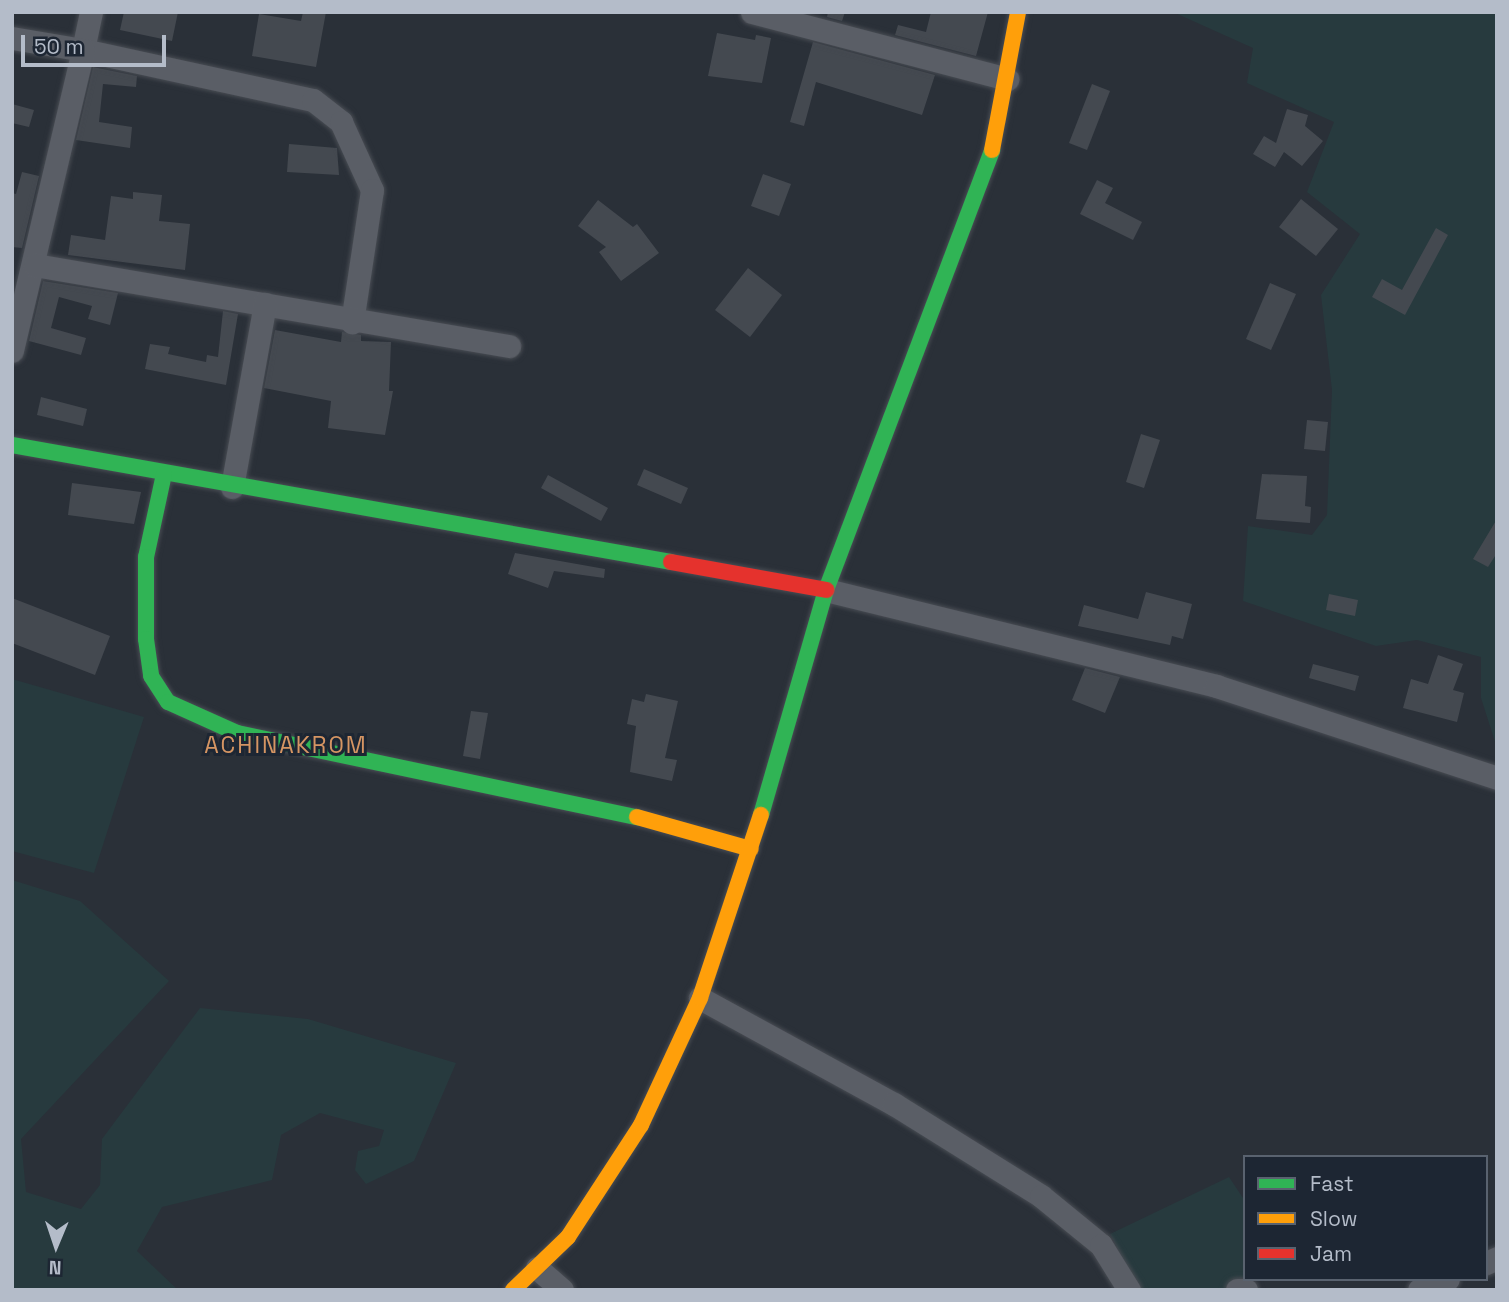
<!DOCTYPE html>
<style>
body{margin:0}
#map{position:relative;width:1509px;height:1302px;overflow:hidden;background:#2a3038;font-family:"Space Grotesk",sans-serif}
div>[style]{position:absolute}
.green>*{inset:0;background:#273a3e}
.building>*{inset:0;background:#444950}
.roads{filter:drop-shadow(0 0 2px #484c53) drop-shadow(0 0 2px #484c53)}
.street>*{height:23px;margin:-11.5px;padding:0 11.5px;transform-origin:11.5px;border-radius:11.5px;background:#5a5e66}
.fast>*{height:16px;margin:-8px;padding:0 8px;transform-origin:8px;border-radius:8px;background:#30b455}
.slow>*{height:16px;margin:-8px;padding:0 8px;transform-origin:8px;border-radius:8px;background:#ff9f0a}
.jam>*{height:16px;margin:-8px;padding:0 8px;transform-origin:8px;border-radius:8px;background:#e5322d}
span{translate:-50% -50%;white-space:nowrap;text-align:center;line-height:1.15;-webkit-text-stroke:6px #1d2633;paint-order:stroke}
.quarter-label{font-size:23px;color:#d59563;letter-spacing:2px}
.frame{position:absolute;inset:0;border:14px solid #b4bcc9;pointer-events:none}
.legend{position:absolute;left:1243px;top:1155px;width:245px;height:126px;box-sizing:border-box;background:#1d2633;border:2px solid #59626f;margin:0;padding:9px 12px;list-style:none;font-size:21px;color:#b4bcc9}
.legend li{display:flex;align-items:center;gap:14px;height:35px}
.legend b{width:35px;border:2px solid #59626f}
.north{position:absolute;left:21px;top:1211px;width:70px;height:70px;-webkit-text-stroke:5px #1d2633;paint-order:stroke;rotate:182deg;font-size:19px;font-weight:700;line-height:28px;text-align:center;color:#b4bcc9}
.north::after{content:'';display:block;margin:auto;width:24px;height:32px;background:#b4bcc9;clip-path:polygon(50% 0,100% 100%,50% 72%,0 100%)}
.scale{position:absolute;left:21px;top:35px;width:145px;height:32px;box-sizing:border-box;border:4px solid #b4bcc9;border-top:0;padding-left:9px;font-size:21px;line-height:24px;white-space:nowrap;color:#b4bcc9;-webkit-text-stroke:5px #1d2633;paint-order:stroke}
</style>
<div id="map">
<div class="green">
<div style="clip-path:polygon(1173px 12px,1497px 12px,1497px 748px,1481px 698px,1481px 657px,1417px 640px,1376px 646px,1243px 601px,1248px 526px,1312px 535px,1327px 515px,1332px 390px,1321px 295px,1360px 234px,1307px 192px,1334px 122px,1247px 83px,1253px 48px)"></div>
<div style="clip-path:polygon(12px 679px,144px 717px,94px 873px,12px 851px)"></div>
<div style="clip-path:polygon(12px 880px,80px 901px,169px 981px,21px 1139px,26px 1192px,81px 1209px,100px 1185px,102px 1139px,200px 1008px,308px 1019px,456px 1063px,414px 1161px,366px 1184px,355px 1170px,358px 1151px,379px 1146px,384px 1130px,320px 1113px,281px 1135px,272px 1180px,162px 1207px,137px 1251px,178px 1290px,12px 1290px)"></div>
<div style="clip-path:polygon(1229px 1177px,1245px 1201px,1245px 1279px,1254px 1279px,1233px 1290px,1139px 1290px,1110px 1234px)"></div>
</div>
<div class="building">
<div style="clip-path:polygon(124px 12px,178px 12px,172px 41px,120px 30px)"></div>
<div style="clip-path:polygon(303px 12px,326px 12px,316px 67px,252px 56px,259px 14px,301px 21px)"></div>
<div style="clip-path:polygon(828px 12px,845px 12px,842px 21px,827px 17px)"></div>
<div style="clip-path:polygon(931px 12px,988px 12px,976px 56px,895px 35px,898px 25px,926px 32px)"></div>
<div style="clip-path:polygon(717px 33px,755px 40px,756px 35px,771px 38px,762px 83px,708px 76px)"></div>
<div style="clip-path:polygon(813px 42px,935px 75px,922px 115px,816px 82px,804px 126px,790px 122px)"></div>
<div style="clip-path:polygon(93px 67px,137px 76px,136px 87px,103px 84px,99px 122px,132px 127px,130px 148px,76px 140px)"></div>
<div style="clip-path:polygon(1092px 84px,1110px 91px,1087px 150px,1069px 143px)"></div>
<div style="clip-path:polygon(12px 104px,34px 110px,29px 127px,12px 123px)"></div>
<div style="clip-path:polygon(1287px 109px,1308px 115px,1305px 126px,1323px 141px,1302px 166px,1284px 152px,1275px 167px,1253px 154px,1264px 136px,1276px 143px)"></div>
<div style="clip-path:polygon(289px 144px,337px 148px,339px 175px,287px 172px)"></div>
<div style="clip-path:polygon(22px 172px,39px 176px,22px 248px,12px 247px,12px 193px,16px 194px)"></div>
<div style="clip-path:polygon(763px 174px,791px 184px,779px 216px,751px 206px)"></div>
<div style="clip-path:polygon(1097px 180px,1113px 188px,1105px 203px,1142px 222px,1133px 240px,1080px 214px)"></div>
<div style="clip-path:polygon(133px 192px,162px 195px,159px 221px,190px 224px,185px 270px,68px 255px,71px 235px,105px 240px,111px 196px,133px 199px)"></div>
<div style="clip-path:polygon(1301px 199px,1338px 229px,1316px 256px,1279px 227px)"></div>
<div style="clip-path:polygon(598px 200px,633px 227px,637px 224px,659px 253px,621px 281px,599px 252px,606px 247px,578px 226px)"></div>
<div style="clip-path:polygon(1436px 228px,1448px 235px,1405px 315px,1372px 297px,1382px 279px,1402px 290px)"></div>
<div style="clip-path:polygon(748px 268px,782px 295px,750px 337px,715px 310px)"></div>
<div style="clip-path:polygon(43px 281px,118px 293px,110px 325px,88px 319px,92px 306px,59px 297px,51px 328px,86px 338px,81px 355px,29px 341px)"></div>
<div style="clip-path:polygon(1270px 283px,1296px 294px,1271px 350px,1246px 339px)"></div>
<div style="clip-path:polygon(223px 311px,238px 314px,226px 385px,145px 369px,150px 344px,170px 347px,168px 354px,206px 362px,207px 355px,218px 357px)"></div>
<div style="clip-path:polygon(275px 330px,341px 342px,342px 332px,361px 335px,361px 341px,391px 342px,389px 391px,393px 391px,385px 435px,328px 428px,331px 401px,264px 388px)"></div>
<div style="clip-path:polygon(41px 397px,87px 409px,83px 426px,37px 415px)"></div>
<div style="clip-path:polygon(1307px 420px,1328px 422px,1325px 451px,1304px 449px)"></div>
<div style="clip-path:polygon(1141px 434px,1160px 440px,1144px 488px,1126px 482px)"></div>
<div style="clip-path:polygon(644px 469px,688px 488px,681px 504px,637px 485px)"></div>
<div style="clip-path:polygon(1262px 474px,1307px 476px,1305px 506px,1311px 507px,1310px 523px,1256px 519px)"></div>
<div style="clip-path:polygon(548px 475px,608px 508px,601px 521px,541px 488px)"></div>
<div style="clip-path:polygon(72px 483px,141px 492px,134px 524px,68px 515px)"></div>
<div style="clip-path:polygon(1497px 519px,1497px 553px,1488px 567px,1473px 559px)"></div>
<div style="clip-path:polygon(515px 553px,605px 569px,604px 578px,554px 571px,548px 588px,508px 574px)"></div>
<div style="clip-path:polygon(1146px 592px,1192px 604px,1183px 639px,1172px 636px,1170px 645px,1078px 626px,1084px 605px,1138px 619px)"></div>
<div style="clip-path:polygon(1329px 594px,1358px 600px,1355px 616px,1326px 610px)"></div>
<div style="clip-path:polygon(12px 598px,110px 636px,95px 675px,12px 643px)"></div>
<div style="clip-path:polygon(1438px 655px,1463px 664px,1453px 690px,1464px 693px,1457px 722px,1403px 708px,1411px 679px,1428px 684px)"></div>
<div style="clip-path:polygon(1313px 664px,1359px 676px,1355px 691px,1309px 678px)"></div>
<div style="clip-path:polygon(1085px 668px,1120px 677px,1105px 713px,1072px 700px)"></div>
<div style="clip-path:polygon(646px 694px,678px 701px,665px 758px,677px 760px,672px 781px,630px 772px,636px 726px,627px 724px,632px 699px,644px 702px)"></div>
<div style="clip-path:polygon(471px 711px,488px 713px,480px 759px,463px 756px)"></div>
</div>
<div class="roads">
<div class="street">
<div style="left:91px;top:12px;width:39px;rotate:102deg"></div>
<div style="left:83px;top:50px;width:235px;rotate:12.3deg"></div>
<div style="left:313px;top:100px;width:36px;rotate:38deg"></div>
<div style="left:341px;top:122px;width:75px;rotate:65.5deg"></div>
<div style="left:372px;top:190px;width:134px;rotate:98.6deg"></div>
<div style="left:752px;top:12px;width:264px;rotate:14.7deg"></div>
<div style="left:12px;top:38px;width:72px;rotate:9.6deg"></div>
<div style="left:83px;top:50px;width:309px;rotate:103.3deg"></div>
<div style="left:35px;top:265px;width:481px;rotate:9.7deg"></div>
<div style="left:232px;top:487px;width:186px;rotate:-79.8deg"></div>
<div style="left:826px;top:590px;width:402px;rotate:13.8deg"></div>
<div style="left:1216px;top:686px;width:296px;rotate:18.1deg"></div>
<div style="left:700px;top:998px;width:221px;rotate:28.7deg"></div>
<div style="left:894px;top:1104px;width:173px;rotate:32deg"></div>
<div style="left:1041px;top:1196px;width:77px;rotate:39.2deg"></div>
<div style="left:1101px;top:1245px;width:53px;rotate:58.1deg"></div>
<div style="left:1486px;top:1263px;width:12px;rotate:-24deg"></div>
<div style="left:537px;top:1268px;width:33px;rotate:41deg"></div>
<div style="left:1237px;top:1290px;width:9px"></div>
<div style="left:1419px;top:1290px;width:31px;rotate:-21deg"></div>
</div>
<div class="fast">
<div style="left:12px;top:445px;width:669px;rotate:10.07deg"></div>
<div style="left:164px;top:474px;width:85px;rotate:102.2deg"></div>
<div style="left:146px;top:557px;width:82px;rotate:90deg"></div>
<div style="left:146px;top:639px;width:37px;rotate:82deg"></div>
<div style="left:151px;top:676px;width:31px;rotate:57deg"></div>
<div style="left:168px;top:702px;width:76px;rotate:24.2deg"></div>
<div style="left:237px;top:733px;width:409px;rotate:11.9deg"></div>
<div style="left:761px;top:815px;width:234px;rotate:-73.9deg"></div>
<div style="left:826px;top:590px;width:470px;rotate:-69.3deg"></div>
</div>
<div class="slow">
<div style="left:992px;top:150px;width:140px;rotate:-79.3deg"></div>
<div style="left:637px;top:817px;width:118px;rotate:15.7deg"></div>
<div style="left:513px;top:1290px;width:76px;rotate:-43.9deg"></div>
<div style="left:568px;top:1237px;width:134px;rotate:-56.9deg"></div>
<div style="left:641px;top:1125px;width:140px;rotate:-65.1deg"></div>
<div style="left:700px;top:998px;width:193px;rotate:-71.6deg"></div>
</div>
<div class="jam">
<div style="left:671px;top:562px;width:158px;rotate:10.2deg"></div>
</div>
</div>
<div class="quarter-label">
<span style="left:286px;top:745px">ACHINAKROM</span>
</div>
<div class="frame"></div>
<ul class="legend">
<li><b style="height:9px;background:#30b455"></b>Fast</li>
<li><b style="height:9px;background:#ff9f0a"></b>Slow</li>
<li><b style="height:9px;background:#e5322d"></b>Jam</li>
</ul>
<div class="north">N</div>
<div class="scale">50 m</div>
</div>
